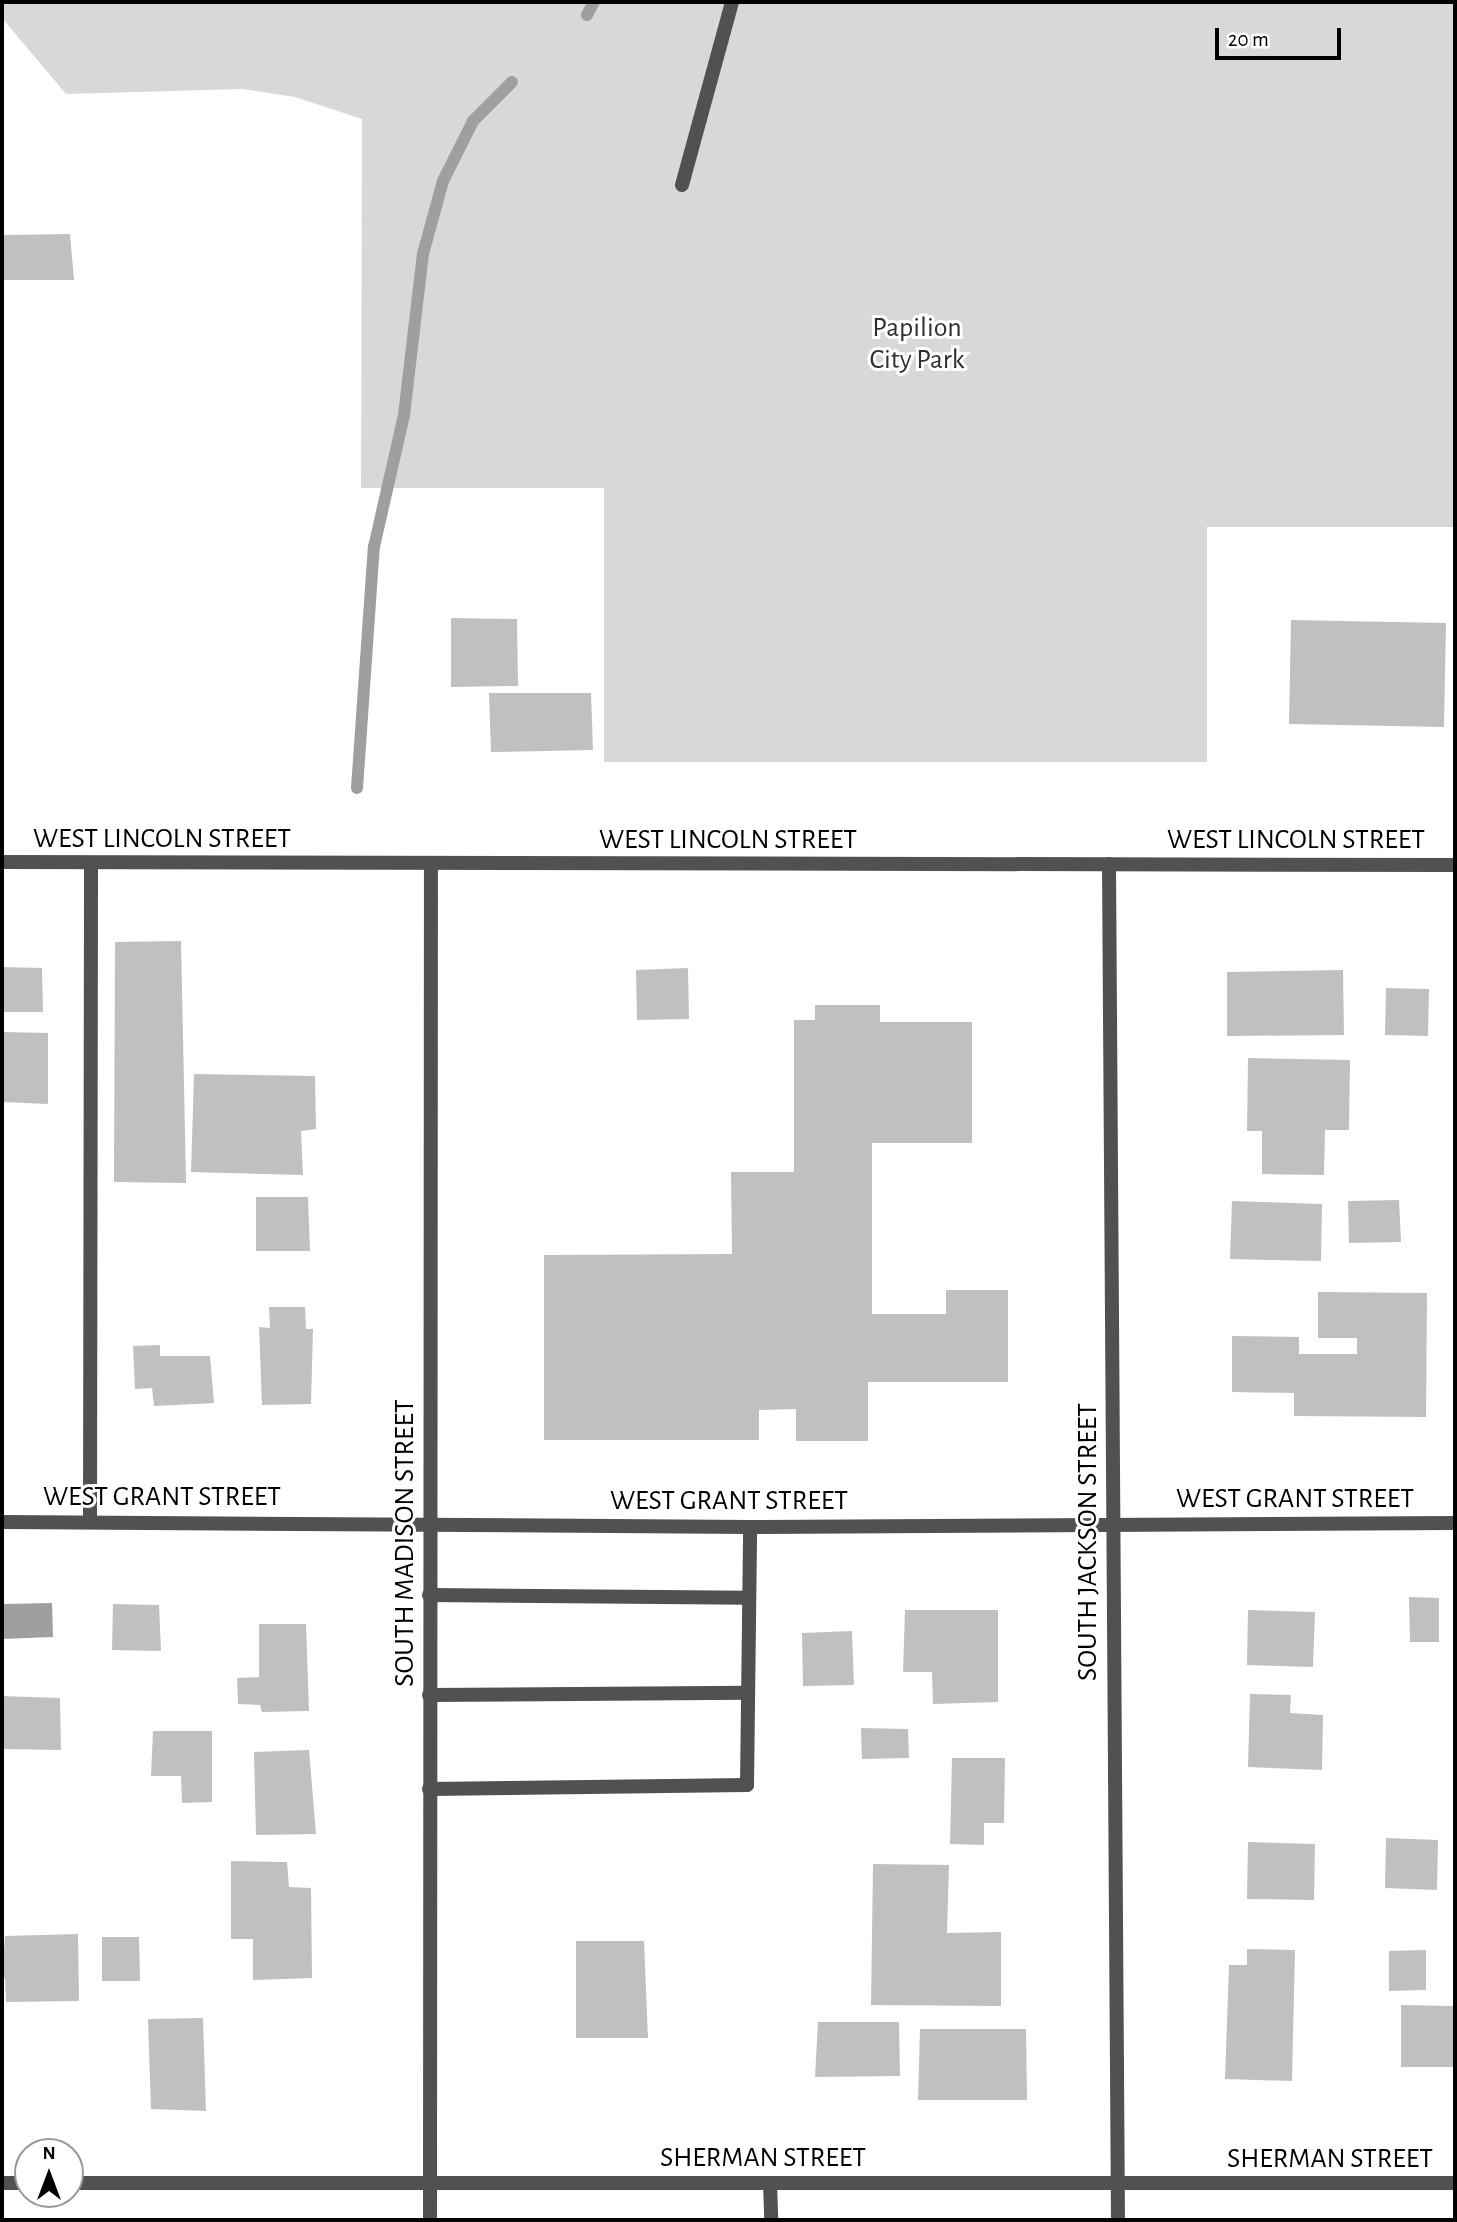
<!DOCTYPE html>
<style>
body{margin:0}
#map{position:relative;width:1457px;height:2222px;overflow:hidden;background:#fff;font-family:"Alegreya Sans",sans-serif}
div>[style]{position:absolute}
.green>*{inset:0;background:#d8d8d8}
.water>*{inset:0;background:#9f9f9f}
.stream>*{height:12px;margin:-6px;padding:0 6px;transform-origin:6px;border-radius:6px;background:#9f9f9f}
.building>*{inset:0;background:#c0c0c0}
.service>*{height:14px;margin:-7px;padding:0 7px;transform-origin:7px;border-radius:7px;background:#515151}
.minor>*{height:14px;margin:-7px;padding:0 7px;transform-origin:7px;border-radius:7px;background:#515151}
.tertiary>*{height:14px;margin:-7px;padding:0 7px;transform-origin:7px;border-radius:7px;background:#515151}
span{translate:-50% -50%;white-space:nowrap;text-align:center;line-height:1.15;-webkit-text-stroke:6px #fff;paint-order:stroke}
.park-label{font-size:28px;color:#2f2f2f}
.street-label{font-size:28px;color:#000}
.frame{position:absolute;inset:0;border:4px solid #000;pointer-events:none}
.north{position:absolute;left:14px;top:2138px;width:70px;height:70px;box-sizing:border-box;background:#fff;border:2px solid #999;border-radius:50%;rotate:0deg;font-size:19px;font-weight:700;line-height:28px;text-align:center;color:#000}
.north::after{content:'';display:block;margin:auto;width:24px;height:32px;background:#000;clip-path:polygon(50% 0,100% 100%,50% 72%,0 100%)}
.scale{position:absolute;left:1215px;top:28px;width:126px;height:32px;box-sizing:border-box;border:4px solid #000;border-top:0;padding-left:9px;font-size:21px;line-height:24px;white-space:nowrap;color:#000;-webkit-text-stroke:5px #fff;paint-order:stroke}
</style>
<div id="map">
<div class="green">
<div style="clip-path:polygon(2px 2px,1455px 2px,1455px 527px,1207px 527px,1207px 762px,604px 762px,604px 488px,361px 488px,362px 119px,295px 97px,243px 89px,66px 94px,2px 18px)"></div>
</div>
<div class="water">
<div style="clip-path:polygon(52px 1603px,53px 1637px,2px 1639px,2px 1604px)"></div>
</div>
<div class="stream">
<div style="left:587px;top:15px;width:15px;rotate:-62deg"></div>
<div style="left:357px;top:788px;width:242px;rotate:-86deg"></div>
<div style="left:374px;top:547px;width:135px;rotate:-77.2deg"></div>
<div style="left:404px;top:415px;width:162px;rotate:-83.3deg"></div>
<div style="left:423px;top:254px;width:76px;rotate:-74.7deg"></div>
<div style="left:443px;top:181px;width:67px;rotate:-63.4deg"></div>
<div style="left:473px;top:121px;width:55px;rotate:-45deg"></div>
</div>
<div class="building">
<div style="clip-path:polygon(70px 234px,74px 280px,2px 280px,2px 235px)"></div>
<div style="clip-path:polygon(451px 618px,517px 619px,518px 686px,451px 687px)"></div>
<div style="clip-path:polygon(1291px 620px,1446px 623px,1444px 727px,1289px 724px)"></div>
<div style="clip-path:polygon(489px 693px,591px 693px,593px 750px,491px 752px)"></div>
<div style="clip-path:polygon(181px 941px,186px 1183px,114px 1182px,115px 942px)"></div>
<div style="clip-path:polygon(2px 967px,42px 968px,43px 1012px,2px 1012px)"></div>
<div style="clip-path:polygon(688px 968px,689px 1019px,637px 1020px,636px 970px)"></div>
<div style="clip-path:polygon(1343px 970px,1344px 1035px,1227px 1036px,1227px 972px)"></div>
<div style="clip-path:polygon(1386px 988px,1429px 989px,1428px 1036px,1385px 1035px)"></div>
<div style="clip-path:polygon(815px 1005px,880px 1005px,880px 1022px,972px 1022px,972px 1143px,872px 1143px,872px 1314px,946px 1314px,946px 1290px,1008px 1290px,1008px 1382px,868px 1382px,868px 1441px,796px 1441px,796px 1409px,759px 1410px,759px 1440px,544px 1440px,544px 1255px,732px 1254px,731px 1172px,794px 1172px,794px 1020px,815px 1020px)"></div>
<div style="clip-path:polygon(2px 1032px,48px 1033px,48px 1104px,2px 1102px)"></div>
<div style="clip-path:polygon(1248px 1058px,1350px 1060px,1349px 1130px,1325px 1130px,1324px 1175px,1262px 1174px,1262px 1131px,1247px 1131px)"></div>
<div style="clip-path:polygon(194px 1074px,315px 1076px,316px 1129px,301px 1131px,303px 1175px,191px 1172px)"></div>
<div style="clip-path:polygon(256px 1197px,308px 1197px,310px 1251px,256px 1251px)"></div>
<div style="clip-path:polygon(1399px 1200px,1401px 1242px,1349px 1243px,1348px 1201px)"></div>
<div style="clip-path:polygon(1232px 1201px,1322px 1204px,1321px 1261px,1230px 1259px)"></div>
<div style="clip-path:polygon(1318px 1292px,1427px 1293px,1426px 1417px,1294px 1416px,1294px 1393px,1232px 1392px,1232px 1336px,1299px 1337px,1299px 1354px,1357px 1354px,1357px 1338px,1318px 1338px)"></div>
<div style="clip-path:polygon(269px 1307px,305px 1307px,306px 1329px,313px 1329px,311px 1404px,262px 1405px,259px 1327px,270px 1328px)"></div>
<div style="clip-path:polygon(160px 1345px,160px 1356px,210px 1356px,214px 1403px,154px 1406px,152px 1388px,135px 1389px,133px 1346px)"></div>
<div style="clip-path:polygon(1409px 1597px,1439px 1598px,1439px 1642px,1410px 1642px)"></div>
<div style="clip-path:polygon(113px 1604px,159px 1605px,161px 1651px,112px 1650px)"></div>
<div style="clip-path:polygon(905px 1610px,998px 1610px,998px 1702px,933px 1704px,932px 1672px,903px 1672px)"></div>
<div style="clip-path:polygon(1248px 1610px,1315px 1612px,1313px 1667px,1247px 1665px)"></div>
<div style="clip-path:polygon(259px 1624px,306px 1624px,309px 1711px,262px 1712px,260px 1705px,238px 1704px,237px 1678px,259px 1677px)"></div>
<div style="clip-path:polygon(852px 1631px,854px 1685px,803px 1686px,802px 1633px)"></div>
<div style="clip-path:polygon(1250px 1694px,1291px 1695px,1290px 1713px,1323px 1715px,1322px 1770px,1248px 1767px)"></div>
<div style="clip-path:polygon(2px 1696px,60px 1698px,61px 1750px,2px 1749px)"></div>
<div style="clip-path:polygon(861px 1728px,908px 1729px,909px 1758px,862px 1759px)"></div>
<div style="clip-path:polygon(153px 1731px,212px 1731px,212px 1802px,182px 1803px,181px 1776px,151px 1776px)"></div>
<div style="clip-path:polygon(309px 1750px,316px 1834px,256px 1835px,254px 1752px)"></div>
<div style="clip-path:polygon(952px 1758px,1005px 1758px,1004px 1823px,984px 1823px,984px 1845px,950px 1844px)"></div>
<div style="clip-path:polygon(1386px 1838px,1438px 1840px,1437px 1890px,1385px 1888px)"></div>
<div style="clip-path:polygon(1248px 1842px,1315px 1844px,1314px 1900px,1247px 1899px)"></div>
<div style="clip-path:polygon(231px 1861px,287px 1862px,289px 1887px,311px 1888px,312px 1978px,253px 1980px,253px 1939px,231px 1939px)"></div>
<div style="clip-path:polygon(873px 1864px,949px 1865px,947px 1933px,1001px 1932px,1001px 2006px,871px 2005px)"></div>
<div style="clip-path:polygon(78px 1934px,79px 2001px,6px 2002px,5px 1978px,2px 1978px,5px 1936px)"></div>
<div style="clip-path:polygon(102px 1937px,139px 1937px,140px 1981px,102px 1981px)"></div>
<div style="clip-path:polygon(576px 1941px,644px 1941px,648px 2038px,576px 2038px)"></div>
<div style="clip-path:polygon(1247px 1949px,1295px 1950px,1292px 2081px,1225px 2079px,1229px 1965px,1247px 1965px)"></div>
<div style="clip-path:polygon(1426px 1950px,1426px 1990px,1389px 1991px,1389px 1951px)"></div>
<div style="clip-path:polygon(1401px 2005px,1454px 2006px,1453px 2067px,1401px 2067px)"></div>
<div style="clip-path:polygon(203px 2018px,206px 2111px,151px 2109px,148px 2019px)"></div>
<div style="clip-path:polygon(818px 2022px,899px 2022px,900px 2076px,815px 2077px)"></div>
<div style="clip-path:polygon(920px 2029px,1026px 2029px,1027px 2100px,918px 2100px)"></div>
</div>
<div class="service">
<div style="left:682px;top:185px;width:190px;rotate:-74.7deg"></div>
<div style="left:90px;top:1520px;width:657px;rotate:-89.91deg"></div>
<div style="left:429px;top:1595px;width:320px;rotate:0.5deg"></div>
<div style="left:429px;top:1695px;width:319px;rotate:-0.4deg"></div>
<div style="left:429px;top:1789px;width:318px;rotate:-0.7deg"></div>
<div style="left:747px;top:1785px;width:258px;rotate:-89.3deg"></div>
<div style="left:770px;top:2183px;width:37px;rotate:88deg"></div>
</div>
<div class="minor">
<div style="left:1109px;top:864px;width:1356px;rotate:89.62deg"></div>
<div style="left:2px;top:1522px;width:748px;rotate:0.38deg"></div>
<div style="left:750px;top:1527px;width:705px;rotate:-0.33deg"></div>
<div style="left:2px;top:2183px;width:26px"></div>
<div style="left:70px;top:2183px;width:1385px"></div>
<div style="left:430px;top:2220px;width:1355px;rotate:-89.96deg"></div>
</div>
<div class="tertiary">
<div style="left:2px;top:862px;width:1453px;rotate:0.12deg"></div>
</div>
<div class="park-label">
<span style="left:917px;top:344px">Papilion<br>City Park</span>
</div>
<div class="street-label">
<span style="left:162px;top:839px">WEST LINCOLN STREET</span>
<span style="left:728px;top:840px">WEST LINCOLN STREET</span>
<span style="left:1296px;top:840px">WEST LINCOLN STREET</span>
<span style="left:162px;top:1497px">WEST GRANT STREET</span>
<span style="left:1295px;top:1499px">WEST GRANT STREET</span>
<span style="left:729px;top:1501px">WEST GRANT STREET</span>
<span style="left:1088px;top:1542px;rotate:-90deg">SOUTH JACKSON STREET</span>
<span style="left:405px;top:1543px;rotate:-90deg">SOUTH MADISON STREET</span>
<span style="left:763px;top:2158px">SHERMAN STREET</span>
<span style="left:1330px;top:2159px">SHERMAN STREET</span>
</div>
<div class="frame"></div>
<div class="north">N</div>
<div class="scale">20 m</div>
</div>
